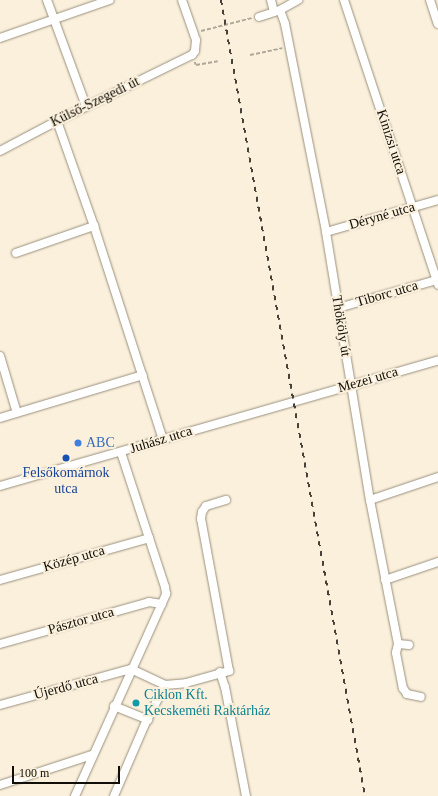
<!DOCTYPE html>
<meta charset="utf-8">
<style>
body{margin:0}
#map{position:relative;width:438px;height:796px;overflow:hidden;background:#fbf0dc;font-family:"Times New Roman",serif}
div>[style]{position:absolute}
.path>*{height:1.5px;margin-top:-0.75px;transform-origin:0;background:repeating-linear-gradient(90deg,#b0a798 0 4px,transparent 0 6px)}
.roads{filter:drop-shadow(0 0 1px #99907d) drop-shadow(0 0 1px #99907d)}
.minor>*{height:8px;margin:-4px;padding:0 4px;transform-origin:4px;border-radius:4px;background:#fff}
.rail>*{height:2px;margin-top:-1px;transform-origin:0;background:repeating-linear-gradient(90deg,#474238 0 5px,transparent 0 10px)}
.dots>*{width:11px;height:11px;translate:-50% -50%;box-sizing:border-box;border:2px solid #fbf0dc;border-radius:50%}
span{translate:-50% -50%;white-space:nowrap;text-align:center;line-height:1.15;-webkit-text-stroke:4px #fbf0dc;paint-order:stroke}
.street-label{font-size:14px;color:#110e07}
.shop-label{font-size:14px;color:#366cbe}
.left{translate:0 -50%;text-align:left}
.transit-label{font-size:14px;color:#164399}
.culture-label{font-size:14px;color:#0d838f}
.scale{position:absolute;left:12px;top:766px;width:108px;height:18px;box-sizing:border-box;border:2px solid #110e07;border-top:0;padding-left:5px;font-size:12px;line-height:14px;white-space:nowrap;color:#110e07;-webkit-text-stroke:3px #fbf0dc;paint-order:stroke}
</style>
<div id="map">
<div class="path">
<div style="left:201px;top:31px;width:53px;rotate:-14.3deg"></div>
<div style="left:250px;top:55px;width:33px;rotate:-12deg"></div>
<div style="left:195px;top:62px;width:3px;rotate:72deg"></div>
<div style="left:196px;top:65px;width:22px;rotate:-10deg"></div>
</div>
<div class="roads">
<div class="minor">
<div style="left:47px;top:0;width:113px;rotate:69.8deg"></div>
<div style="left:271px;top:0;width:12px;rotate:76deg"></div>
<div style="left:344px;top:0;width:300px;rotate:71.7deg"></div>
<div style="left:430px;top:0;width:25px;rotate:72deg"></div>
<div style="left:280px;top:10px;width:15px;rotate:70deg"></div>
<div style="left:285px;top:24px;width:212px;rotate:78.8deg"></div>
<div style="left:326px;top:232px;width:272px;rotate:80.7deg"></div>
<div style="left:370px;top:500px;width:147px;rotate:79deg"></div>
<div style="left:398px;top:644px;width:9px;rotate:103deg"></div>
<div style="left:396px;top:653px;width:36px;rotate:79deg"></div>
<div style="left:403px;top:688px;width:7px;rotate:56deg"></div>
<div style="left:407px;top:694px;width:14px;rotate:12deg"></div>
<div style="left:259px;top:17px;width:22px;rotate:-18deg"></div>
<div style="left:280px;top:10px;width:21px;rotate:-29deg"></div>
<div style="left:0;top:38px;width:116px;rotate:-19.1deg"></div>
<div style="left:57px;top:121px;width:111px;rotate:70.6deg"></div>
<div style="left:94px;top:226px;width:224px;rotate:72.1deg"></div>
<div style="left:0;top:151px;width:64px;rotate:-27.8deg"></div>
<div style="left:57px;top:121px;width:150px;rotate:-26.1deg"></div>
<div style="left:192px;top:55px;width:5px;rotate:-53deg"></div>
<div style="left:195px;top:51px;width:11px;rotate:-85deg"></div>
<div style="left:196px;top:40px;width:42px;rotate:-109.3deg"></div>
<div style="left:326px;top:232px;width:116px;rotate:-15.9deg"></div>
<div style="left:16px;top:253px;width:83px;rotate:-19.1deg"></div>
<div style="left:338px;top:308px;width:103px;rotate:-15.8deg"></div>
<div style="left:0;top:356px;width:59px;rotate:73.4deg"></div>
<div style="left:0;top:418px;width:149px;rotate:-16.7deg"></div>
<div style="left:0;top:486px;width:456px;rotate:-16deg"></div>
<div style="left:370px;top:500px;width:72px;rotate:-18.7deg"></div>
<div style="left:0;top:580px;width:155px;rotate:-15.7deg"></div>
<div style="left:385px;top:580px;width:56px;rotate:-18.8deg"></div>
<div style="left:0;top:644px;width:155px;rotate:-15.7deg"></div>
<div style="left:149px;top:602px;width:13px;rotate:9deg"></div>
<div style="left:398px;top:644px;width:11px;rotate:5deg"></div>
<div style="left:131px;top:669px;width:38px;rotate:25deg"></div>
<div style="left:165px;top:685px;width:21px;rotate:-5deg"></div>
<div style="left:186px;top:683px;width:45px;rotate:-15.6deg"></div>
<div style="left:229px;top:671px;width:155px;rotate:-100.4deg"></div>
<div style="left:201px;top:519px;width:7px;rotate:-82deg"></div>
<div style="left:202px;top:512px;width:7px;rotate:-56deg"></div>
<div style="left:206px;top:506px;width:21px;rotate:-17deg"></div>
<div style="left:220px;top:672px;width:16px;rotate:72deg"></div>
<div style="left:225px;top:687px;width:111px;rotate:79.1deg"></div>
<div style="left:0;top:705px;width:136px;rotate:-15.4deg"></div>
<div style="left:114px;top:706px;width:37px;rotate:22deg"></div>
<div style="left:0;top:785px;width:97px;rotate:-18.1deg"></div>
<div style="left:75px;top:796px;width:222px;rotate:-65.7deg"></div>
<div style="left:166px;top:594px;width:7px;rotate:-98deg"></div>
<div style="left:165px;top:587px;width:142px;rotate:-108.1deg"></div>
<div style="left:114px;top:796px;width:78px;rotate:-66.7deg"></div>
<div style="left:145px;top:724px;width:44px;rotate:-62.9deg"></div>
</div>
</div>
<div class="rail">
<div style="left:221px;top:0;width:809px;rotate:79.75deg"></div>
</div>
<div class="dots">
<div style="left:78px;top:443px;background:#3f7fe0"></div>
<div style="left:66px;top:458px;background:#1a4fb4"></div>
<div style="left:136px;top:703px;background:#0f9aa8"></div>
</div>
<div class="street-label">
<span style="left:95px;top:102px;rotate:-26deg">Külső-Szegedi út</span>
<span style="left:391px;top:142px;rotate:72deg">Kinizsi utca</span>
<span style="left:382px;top:216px;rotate:-16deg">Déryné utca</span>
<span style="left:387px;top:294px;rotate:-16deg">Tiborc utca</span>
<span style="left:341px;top:326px;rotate:81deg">Thököly út</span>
<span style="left:368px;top:380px;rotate:-16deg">Mezei utca</span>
<span style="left:161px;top:440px;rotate:-17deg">Juhász utca</span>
<span style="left:74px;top:559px;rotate:-16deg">Közép utca</span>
<span style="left:81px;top:621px;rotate:-16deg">Pásztor utca</span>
<span style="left:66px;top:687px;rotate:-15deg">Újerdő utca</span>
</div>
<div class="shop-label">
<span class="left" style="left:86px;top:443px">ABC</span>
</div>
<div class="transit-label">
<span style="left:66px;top:481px">Felsőkomárnok<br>utca</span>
</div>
<div class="culture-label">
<span class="left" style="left:144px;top:703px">Ciklon Kft.<br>Kecskeméti Raktárház</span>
</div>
<div class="scale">100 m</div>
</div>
